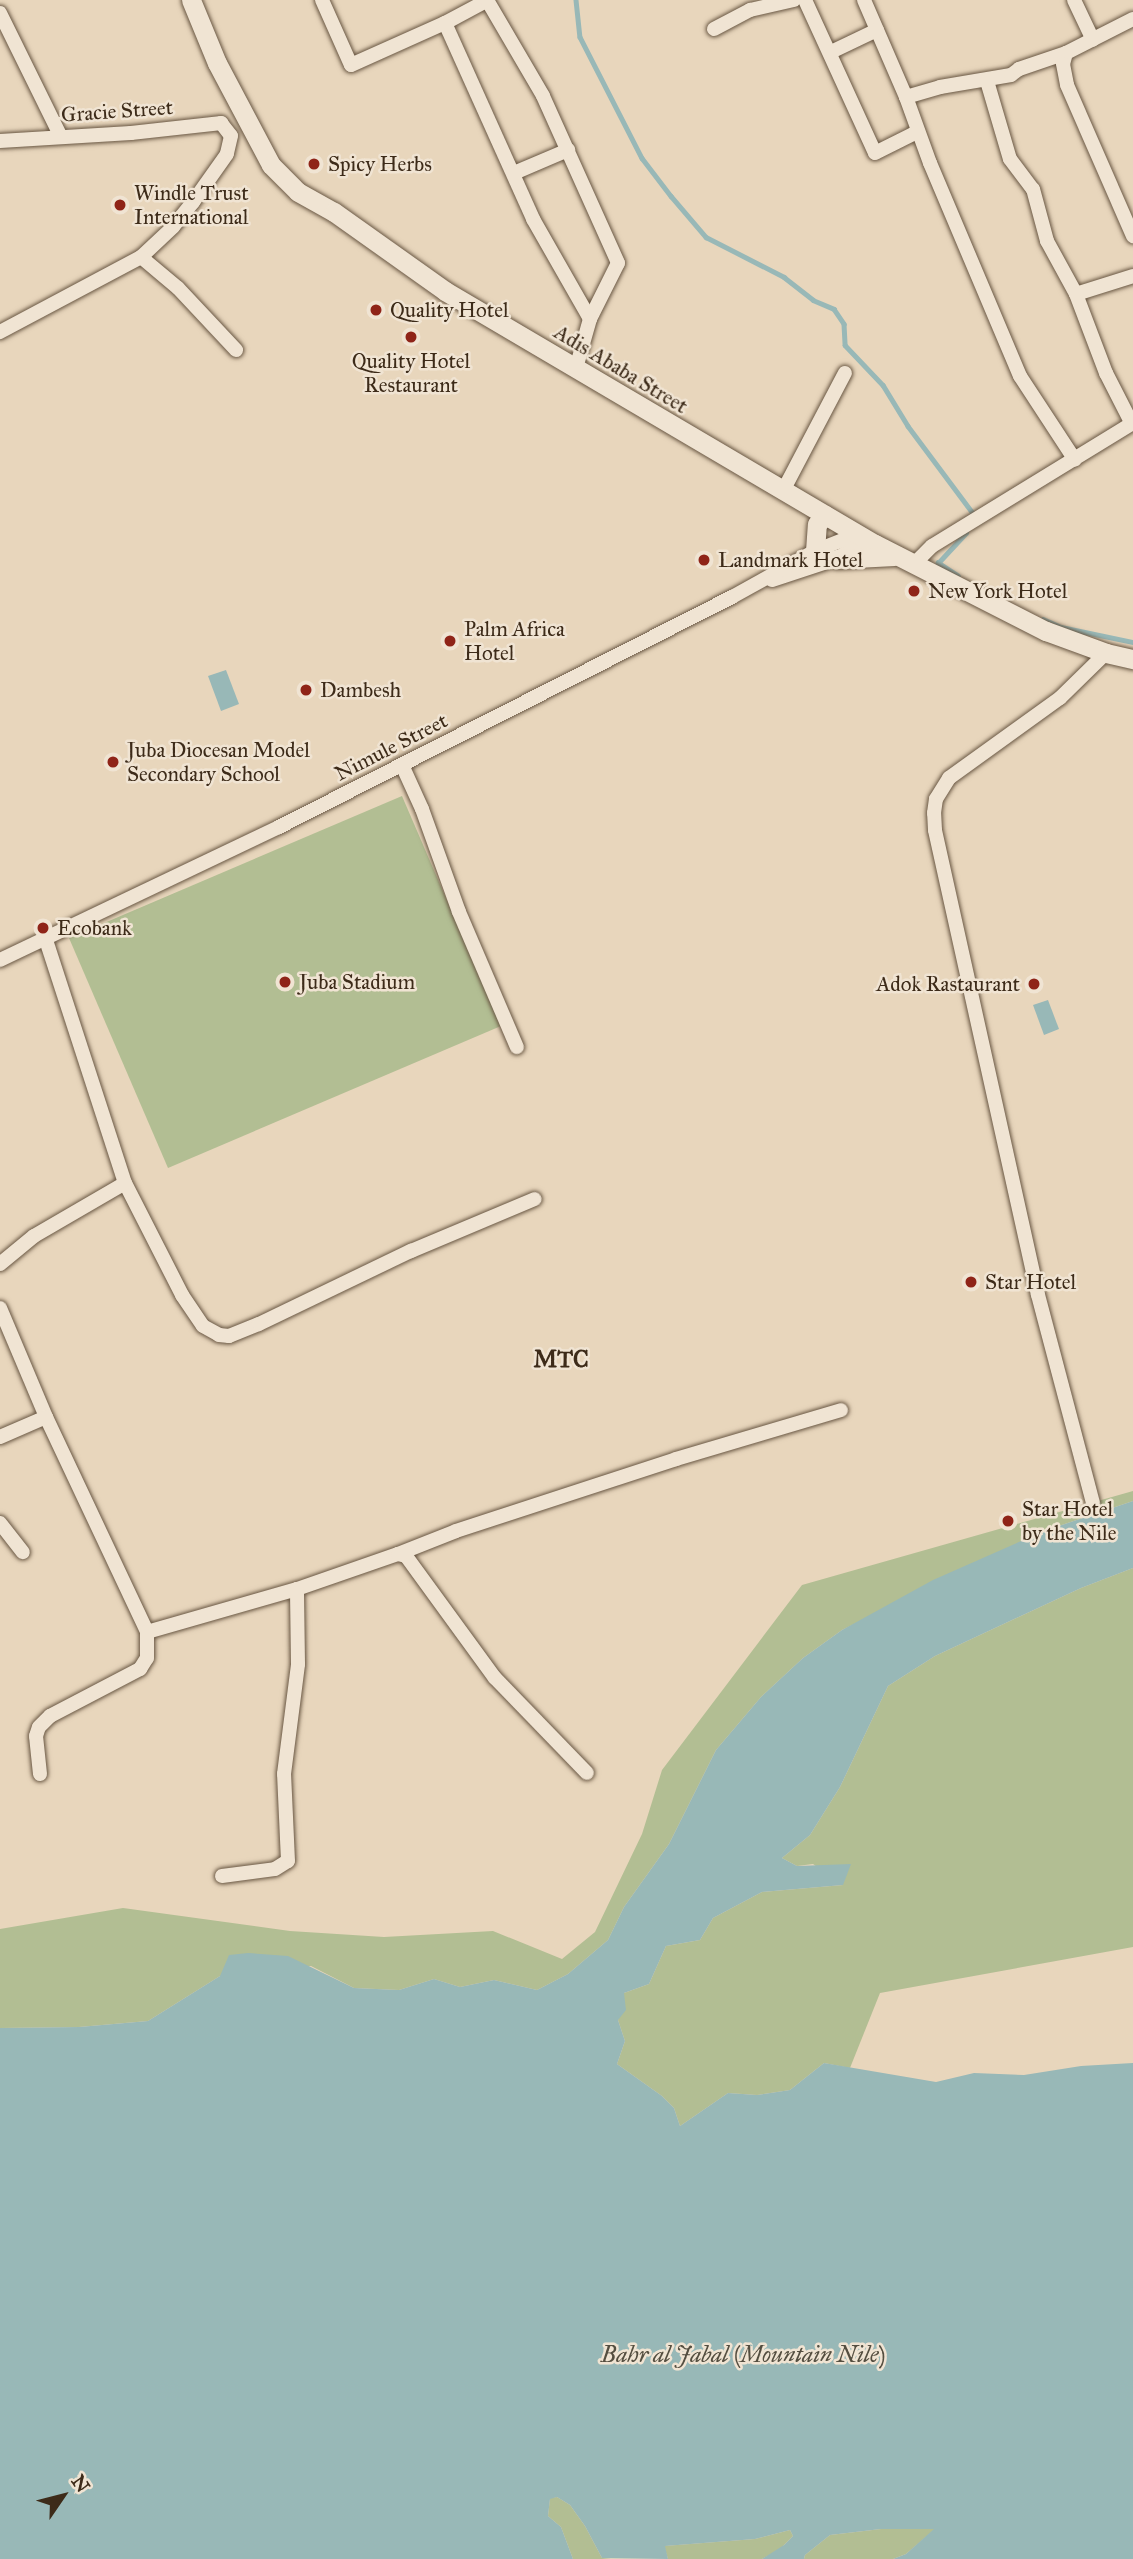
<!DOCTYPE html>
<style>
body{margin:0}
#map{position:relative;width:1133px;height:2559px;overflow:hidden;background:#e8d6bc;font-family:"IM FELL Great Primer",serif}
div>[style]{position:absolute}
.green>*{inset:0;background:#b2be93}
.water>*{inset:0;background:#98b8b7}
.stream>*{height:4.5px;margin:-2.25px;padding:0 2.25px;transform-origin:2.25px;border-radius:2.25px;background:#98b8b7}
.roads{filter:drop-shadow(0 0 2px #685642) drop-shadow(0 0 2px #685642)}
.street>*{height:14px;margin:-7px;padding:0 7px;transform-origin:7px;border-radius:7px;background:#f0e4d3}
.secondary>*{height:19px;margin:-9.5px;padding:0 9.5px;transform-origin:9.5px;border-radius:9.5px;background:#f0e4d3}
.dots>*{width:19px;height:19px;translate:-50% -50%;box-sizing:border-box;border:4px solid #f0e4d3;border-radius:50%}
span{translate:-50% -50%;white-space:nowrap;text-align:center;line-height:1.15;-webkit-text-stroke:5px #f0e4d3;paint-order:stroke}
.street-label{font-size:21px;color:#3d2b19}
.poi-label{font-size:21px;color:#3d2b19}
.left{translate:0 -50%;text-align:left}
.right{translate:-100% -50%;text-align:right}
.neighbourhood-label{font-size:23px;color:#3d2b19;font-weight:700}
.water-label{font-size:23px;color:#544e40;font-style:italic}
.north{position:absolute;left:28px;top:2461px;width:70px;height:70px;-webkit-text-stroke:5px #f0e4d3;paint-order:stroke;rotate:55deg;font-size:19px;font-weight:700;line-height:28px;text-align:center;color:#3d2b19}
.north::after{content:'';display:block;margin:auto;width:24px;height:32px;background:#3d2b19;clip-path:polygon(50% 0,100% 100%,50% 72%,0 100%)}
</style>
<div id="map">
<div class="green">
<div style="clip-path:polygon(402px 796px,501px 1026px,168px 1168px,69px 938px)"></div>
<div style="clip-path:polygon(1133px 1491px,1133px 1501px,1044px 1531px,842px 1630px,803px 1658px,761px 1697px,716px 1750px,669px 1844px,624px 1907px,608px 1940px,568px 1974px,537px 1990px,494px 1980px,460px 1987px,434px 1979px,399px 1990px,354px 1988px,311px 1966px,220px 1976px,148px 2021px,79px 2027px,0 2028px,0 1929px,123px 1908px,290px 1931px,384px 1937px,493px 1931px,562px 1959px,595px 1932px,642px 1834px,662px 1770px,802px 1585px)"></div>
<div style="clip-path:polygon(1133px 1568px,1133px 1947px,880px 1993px,850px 2068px,824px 2063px,790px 2090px,757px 2095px,728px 2093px,680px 2126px,674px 2108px,662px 2096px,617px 2064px,625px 2041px,618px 2020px,624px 1993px,649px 1984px,666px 1946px,700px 1940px,713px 1918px,762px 1892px,843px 1885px,813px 1864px,797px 1866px,782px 1858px,810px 1835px,840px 1787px,888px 1686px,935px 1656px,1081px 1588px)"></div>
<div style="clip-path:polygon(557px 2497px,570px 2505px,585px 2526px,602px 2558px,611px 2559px,573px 2559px,561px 2527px,548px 2516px,550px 2498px)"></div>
<div style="clip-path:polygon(881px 2529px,935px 2529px,906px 2554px,893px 2559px,804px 2559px,805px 2555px,830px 2535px)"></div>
<div style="clip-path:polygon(790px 2530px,793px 2536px,779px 2550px,762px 2559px,668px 2559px,664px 2546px,755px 2539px)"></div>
</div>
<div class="water">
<div style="clip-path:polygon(226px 670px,239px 704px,221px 711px,208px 676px)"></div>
<div style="clip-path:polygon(1048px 1000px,1059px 1029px,1044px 1035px,1033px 1005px)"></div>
<div style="clip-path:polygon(1133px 1501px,1133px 1568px,1081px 1588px,935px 1656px,888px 1686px,840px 1787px,810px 1835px,782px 1858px,797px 1866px,851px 1864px,843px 1885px,762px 1892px,713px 1918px,700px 1940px,666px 1946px,649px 1984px,624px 1993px,626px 2010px,618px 2020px,625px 2041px,617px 2064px,662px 2096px,674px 2108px,680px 2126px,728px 2093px,757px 2095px,790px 2090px,824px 2063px,936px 2082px,974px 2073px,1024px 2075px,1081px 2066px,1133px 2063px,1133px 2559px,893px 2559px,906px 2554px,934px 2529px,881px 2529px,830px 2535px,805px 2555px,804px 2559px,762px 2559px,784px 2545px,793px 2536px,790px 2530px,755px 2539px,665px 2546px,668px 2559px,602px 2558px,585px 2526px,570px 2505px,557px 2497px,550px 2499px,548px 2516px,561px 2527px,573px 2559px,0 2559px,0 2028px,79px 2027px,148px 2021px,220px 1976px,229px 1955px,248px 1953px,288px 1956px,354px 1988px,399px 1990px,434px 1979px,460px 1987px,494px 1980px,537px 1990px,568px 1974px,608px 1940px,624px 1907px,669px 1844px,716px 1750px,761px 1697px,803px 1658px,842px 1630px,933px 1580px,1044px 1531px)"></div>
</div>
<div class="stream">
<div style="left:576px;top:0;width:37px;rotate:84deg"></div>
<div style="left:580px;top:37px;width:136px;rotate:62.9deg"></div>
<div style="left:642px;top:158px;width:48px;rotate:52.7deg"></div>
<div style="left:671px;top:196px;width:54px;rotate:49.5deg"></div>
<div style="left:706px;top:237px;width:88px;rotate:27.1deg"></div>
<div style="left:784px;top:277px;width:37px;rotate:38deg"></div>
<div style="left:813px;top:300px;width:23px;rotate:23deg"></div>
<div style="left:834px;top:309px;width:18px;rotate:56deg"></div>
<div style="left:844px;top:324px;width:21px;rotate:87deg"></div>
<div style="left:845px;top:345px;width:55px;rotate:46.5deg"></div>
<div style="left:883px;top:385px;width:48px;rotate:58.6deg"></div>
<div style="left:908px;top:426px;width:112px;rotate:53.3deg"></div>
<div style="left:958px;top:576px;width:24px;rotate:-147deg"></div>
<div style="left:938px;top:563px;width:41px;rotate:-47deg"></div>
<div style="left:1043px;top:619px;width:20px;rotate:24deg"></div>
<div style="left:1061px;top:627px;width:74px;rotate:11.8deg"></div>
</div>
<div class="roads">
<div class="street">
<div style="left:322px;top:0;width:71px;rotate:66deg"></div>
<div style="left:351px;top:65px;width:103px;rotate:-24.1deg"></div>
<div style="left:445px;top:23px;width:49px;rotate:-28.1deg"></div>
<div style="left:487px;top:0;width:111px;rotate:59.7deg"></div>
<div style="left:543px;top:96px;width:183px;rotate:65.8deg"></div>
<div style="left:618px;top:263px;width:63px;rotate:116.6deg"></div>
<div style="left:590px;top:319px;width:51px;rotate:105.9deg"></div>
<div style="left:805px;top:0;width:168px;rotate:65.4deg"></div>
<div style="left:875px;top:153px;width:47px;rotate:-26.6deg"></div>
<div style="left:864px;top:0;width:106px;rotate:66.6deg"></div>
<div style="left:906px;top:97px;width:35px;rotate:-16deg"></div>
<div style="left:940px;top:87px;width:72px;rotate:-9.6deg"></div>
<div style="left:1011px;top:75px;width:10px;rotate:-37deg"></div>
<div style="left:1019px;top:69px;width:50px;rotate:-18.8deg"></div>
<div style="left:1066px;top:53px;width:75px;rotate:-26.9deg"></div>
<div style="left:1074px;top:0;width:44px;rotate:64.6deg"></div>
<div style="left:0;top:13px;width:136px;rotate:63.8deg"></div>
<div style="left:445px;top:23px;width:215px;rotate:65.8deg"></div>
<div style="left:533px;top:219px;width:115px;rotate:60.3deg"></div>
<div style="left:714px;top:29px;width:41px;rotate:-27.8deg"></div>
<div style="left:750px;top:10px;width:45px;rotate:-12.8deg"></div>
<div style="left:831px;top:52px;width:51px;rotate:-25.6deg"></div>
<div style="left:1066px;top:53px;width:11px;rotate:105deg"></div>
<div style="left:1063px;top:64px;width:21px;rotate:79deg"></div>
<div style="left:1067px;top:85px;width:165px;rotate:66.4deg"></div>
<div style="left:987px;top:81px;width:81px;rotate:73.6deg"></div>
<div style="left:1010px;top:159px;width:38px;rotate:53deg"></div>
<div style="left:1033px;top:189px;width:54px;rotate:74.9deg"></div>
<div style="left:1047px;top:241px;width:60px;rotate:61.3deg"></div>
<div style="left:1076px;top:294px;width:85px;rotate:69.2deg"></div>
<div style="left:1106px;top:373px;width:57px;rotate:63deg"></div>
<div style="left:906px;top:97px;width:70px;rotate:70deg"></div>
<div style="left:930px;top:163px;width:231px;rotate:67.1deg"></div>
<div style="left:1020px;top:376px;width:100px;rotate:56.8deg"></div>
<div style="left:0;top:141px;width:131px;rotate:-3.5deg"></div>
<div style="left:131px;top:133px;width:91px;rotate:-6.3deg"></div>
<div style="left:221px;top:123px;width:16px;rotate:52deg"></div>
<div style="left:231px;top:136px;width:18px;rotate:103deg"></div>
<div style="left:227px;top:154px;width:59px;rotate:125.3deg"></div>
<div style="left:193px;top:202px;width:32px;rotate:129deg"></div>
<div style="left:173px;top:227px;width:44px;rotate:136.8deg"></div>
<div style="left:141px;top:257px;width:160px;rotate:152deg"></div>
<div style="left:514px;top:173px;width:59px;rotate:-23.1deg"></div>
<div style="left:141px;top:257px;width:48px;rotate:40deg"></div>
<div style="left:178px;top:288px;width:85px;rotate:46.9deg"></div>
<div style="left:1076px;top:294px;width:60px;rotate:-17.5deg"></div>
<div style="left:784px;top:489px;width:131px;rotate:-62.3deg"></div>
<div style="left:914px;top:564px;width:25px;rotate:-45deg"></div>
<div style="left:932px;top:546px;width:236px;rotate:-31.5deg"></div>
<div style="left:772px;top:580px;width:67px;rotate:-18.2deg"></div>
<div style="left:836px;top:559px;width:20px;rotate:-33deg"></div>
<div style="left:853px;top:548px;width:22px;rotate:-10deg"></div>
<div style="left:402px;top:765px;width:48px;rotate:65.6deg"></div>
<div style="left:422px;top:809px;width:109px;rotate:70.2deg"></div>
<div style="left:459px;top:912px;width:147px;rotate:66.8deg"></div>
<div style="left:46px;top:940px;width:256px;rotate:72deg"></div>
<div style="left:125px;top:1183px;width:126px;rotate:63deg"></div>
<div style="left:182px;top:1295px;width:37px;rotate:56deg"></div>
<div style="left:203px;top:1326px;width:18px;rotate:29deg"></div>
<div style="left:219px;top:1335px;width:10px;rotate:6deg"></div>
<div style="left:229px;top:1336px;width:32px;rotate:-22deg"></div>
<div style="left:259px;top:1324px;width:169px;rotate:-25.7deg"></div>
<div style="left:411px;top:1251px;width:134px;rotate:-22.8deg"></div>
<div style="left:0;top:960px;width:309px;rotate:-25.5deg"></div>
<div style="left:279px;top:827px;width:508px;rotate:-26.92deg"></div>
<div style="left:732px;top:597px;width:95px;rotate:-29deg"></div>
<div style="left:815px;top:551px;width:46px;rotate:-21.6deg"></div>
<div style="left:0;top:1264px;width:44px;rotate:-39.5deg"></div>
<div style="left:34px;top:1236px;width:105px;rotate:-30.2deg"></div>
<div style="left:0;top:1308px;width:118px;rotate:67.1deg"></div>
<div style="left:46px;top:1417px;width:238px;rotate:64.8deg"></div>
<div style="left:147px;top:1632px;width:156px;rotate:-16deg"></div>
<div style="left:297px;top:1589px;width:107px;rotate:-19.1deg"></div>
<div style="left:398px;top:1554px;width:8px;rotate:14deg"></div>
<div style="left:406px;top:1556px;width:151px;rotate:53.9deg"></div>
<div style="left:495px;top:1678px;width:132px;rotate:45.9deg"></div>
<div style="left:0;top:1437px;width:50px;rotate:-23.5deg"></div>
<div style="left:1093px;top:1503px;width:215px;rotate:-104.8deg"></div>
<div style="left:1038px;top:1295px;width:476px;rotate:-102.5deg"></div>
<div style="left:935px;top:830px;width:17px;rotate:-93deg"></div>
<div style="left:934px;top:813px;width:14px;rotate:-82deg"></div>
<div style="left:936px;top:799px;width:25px;rotate:-58deg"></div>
<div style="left:949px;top:778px;width:137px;rotate:-35.8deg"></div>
<div style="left:1060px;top:698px;width:64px;rotate:-44.4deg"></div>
<div style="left:0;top:1523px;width:37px;rotate:52deg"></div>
<div style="left:398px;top:1554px;width:62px;rotate:-21.6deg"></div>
<div style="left:456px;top:1531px;width:231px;rotate:-18.1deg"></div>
<div style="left:676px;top:1459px;width:172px;rotate:-16.5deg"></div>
<div style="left:40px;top:1774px;width:38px;rotate:-96deg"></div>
<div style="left:36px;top:1736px;width:9px;rotate:-72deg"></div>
<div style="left:39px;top:1727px;width:16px;rotate:-45deg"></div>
<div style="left:50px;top:1716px;width:102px;rotate:-27.6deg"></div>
<div style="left:140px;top:1669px;width:13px;rotate:-58deg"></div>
<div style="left:147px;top:1658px;width:26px;rotate:-90deg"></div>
<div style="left:222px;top:1876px;width:53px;rotate:-7.5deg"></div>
<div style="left:275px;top:1869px;width:15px;rotate:-32deg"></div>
<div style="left:288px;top:1861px;width:87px;rotate:-92.6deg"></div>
<div style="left:284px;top:1774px;width:111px;rotate:-82.7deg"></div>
<div style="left:298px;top:1664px;width:75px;rotate:-90.8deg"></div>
</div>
<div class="secondary">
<div style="left:191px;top:0;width:68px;rotate:67.6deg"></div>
<div style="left:217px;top:63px;width:115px;rotate:62.1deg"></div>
<div style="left:271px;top:165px;width:38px;rotate:45deg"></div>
<div style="left:298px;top:192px;width:41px;rotate:29.1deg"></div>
<div style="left:334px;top:212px;width:136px;rotate:35.4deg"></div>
<div style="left:445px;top:291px;width:499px;rotate:30.5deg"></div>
<div style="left:875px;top:544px;width:192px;rotate:27deg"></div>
<div style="left:1046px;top:631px;width:64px;rotate:20.1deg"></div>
<div style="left:1106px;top:653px;width:28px;rotate:13deg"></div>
<div style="left:815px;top:551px;width:27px;rotate:-86deg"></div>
<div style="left:817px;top:524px;width:12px;rotate:-48deg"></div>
<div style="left:836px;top:559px;width:58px;rotate:-3deg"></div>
</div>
</div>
<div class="dots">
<div style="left:314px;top:164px;background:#8f2418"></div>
<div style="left:120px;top:205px;background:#8f2418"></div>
<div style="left:376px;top:310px;background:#8f2418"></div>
<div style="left:411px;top:337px;background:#8f2418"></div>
<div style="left:704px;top:560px;background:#8f2418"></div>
<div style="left:914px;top:591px;background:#8f2418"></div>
<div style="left:450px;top:641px;background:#8f2418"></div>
<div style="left:306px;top:690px;background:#8f2418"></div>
<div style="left:113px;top:762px;background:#8f2418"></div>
<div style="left:43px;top:928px;background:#8f2418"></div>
<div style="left:285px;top:982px;background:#8f2418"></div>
<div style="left:1034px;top:984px;background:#8f2418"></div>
<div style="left:971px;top:1282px;background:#8f2418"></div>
<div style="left:1008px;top:1521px;background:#8f2418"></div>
</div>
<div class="street-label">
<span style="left:117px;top:111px;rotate:-4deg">Gracie Street</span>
<span style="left:621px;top:369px;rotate:31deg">Adis Ababa Street</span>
<span style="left:391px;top:747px;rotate:-27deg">Nimule Street</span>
</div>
<div class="poi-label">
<span class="left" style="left:328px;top:164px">Spicy Herbs</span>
<span class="left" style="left:134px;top:205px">Windle Trust<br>International</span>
<span class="left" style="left:390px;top:310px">Quality Hotel</span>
<span style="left:411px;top:373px">Quality Hotel<br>Restaurant</span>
<span class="left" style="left:718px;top:560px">Landmark Hotel</span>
<span class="left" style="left:928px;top:591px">New York Hotel</span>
<span class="left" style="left:464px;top:641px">Palm Africa<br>Hotel</span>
<span class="left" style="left:320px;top:690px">Dambesh</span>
<span class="left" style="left:127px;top:762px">Juba Diocesan Model<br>Secondary School</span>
<span class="left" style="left:57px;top:928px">Ecobank</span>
<span class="left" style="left:299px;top:982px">Juba Stadium</span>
<span class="right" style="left:1020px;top:984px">Adok Rastaurant</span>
<span class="left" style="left:985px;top:1282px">Star Hotel</span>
<span class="left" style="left:1022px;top:1521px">Star Hotel<br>by the Nile</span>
</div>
<div class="neighbourhood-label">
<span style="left:561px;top:1359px">MTC</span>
</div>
<div class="water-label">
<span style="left:743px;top:2354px">Bahr al Jabal (Mountain Nile)</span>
</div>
<div class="north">N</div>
</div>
